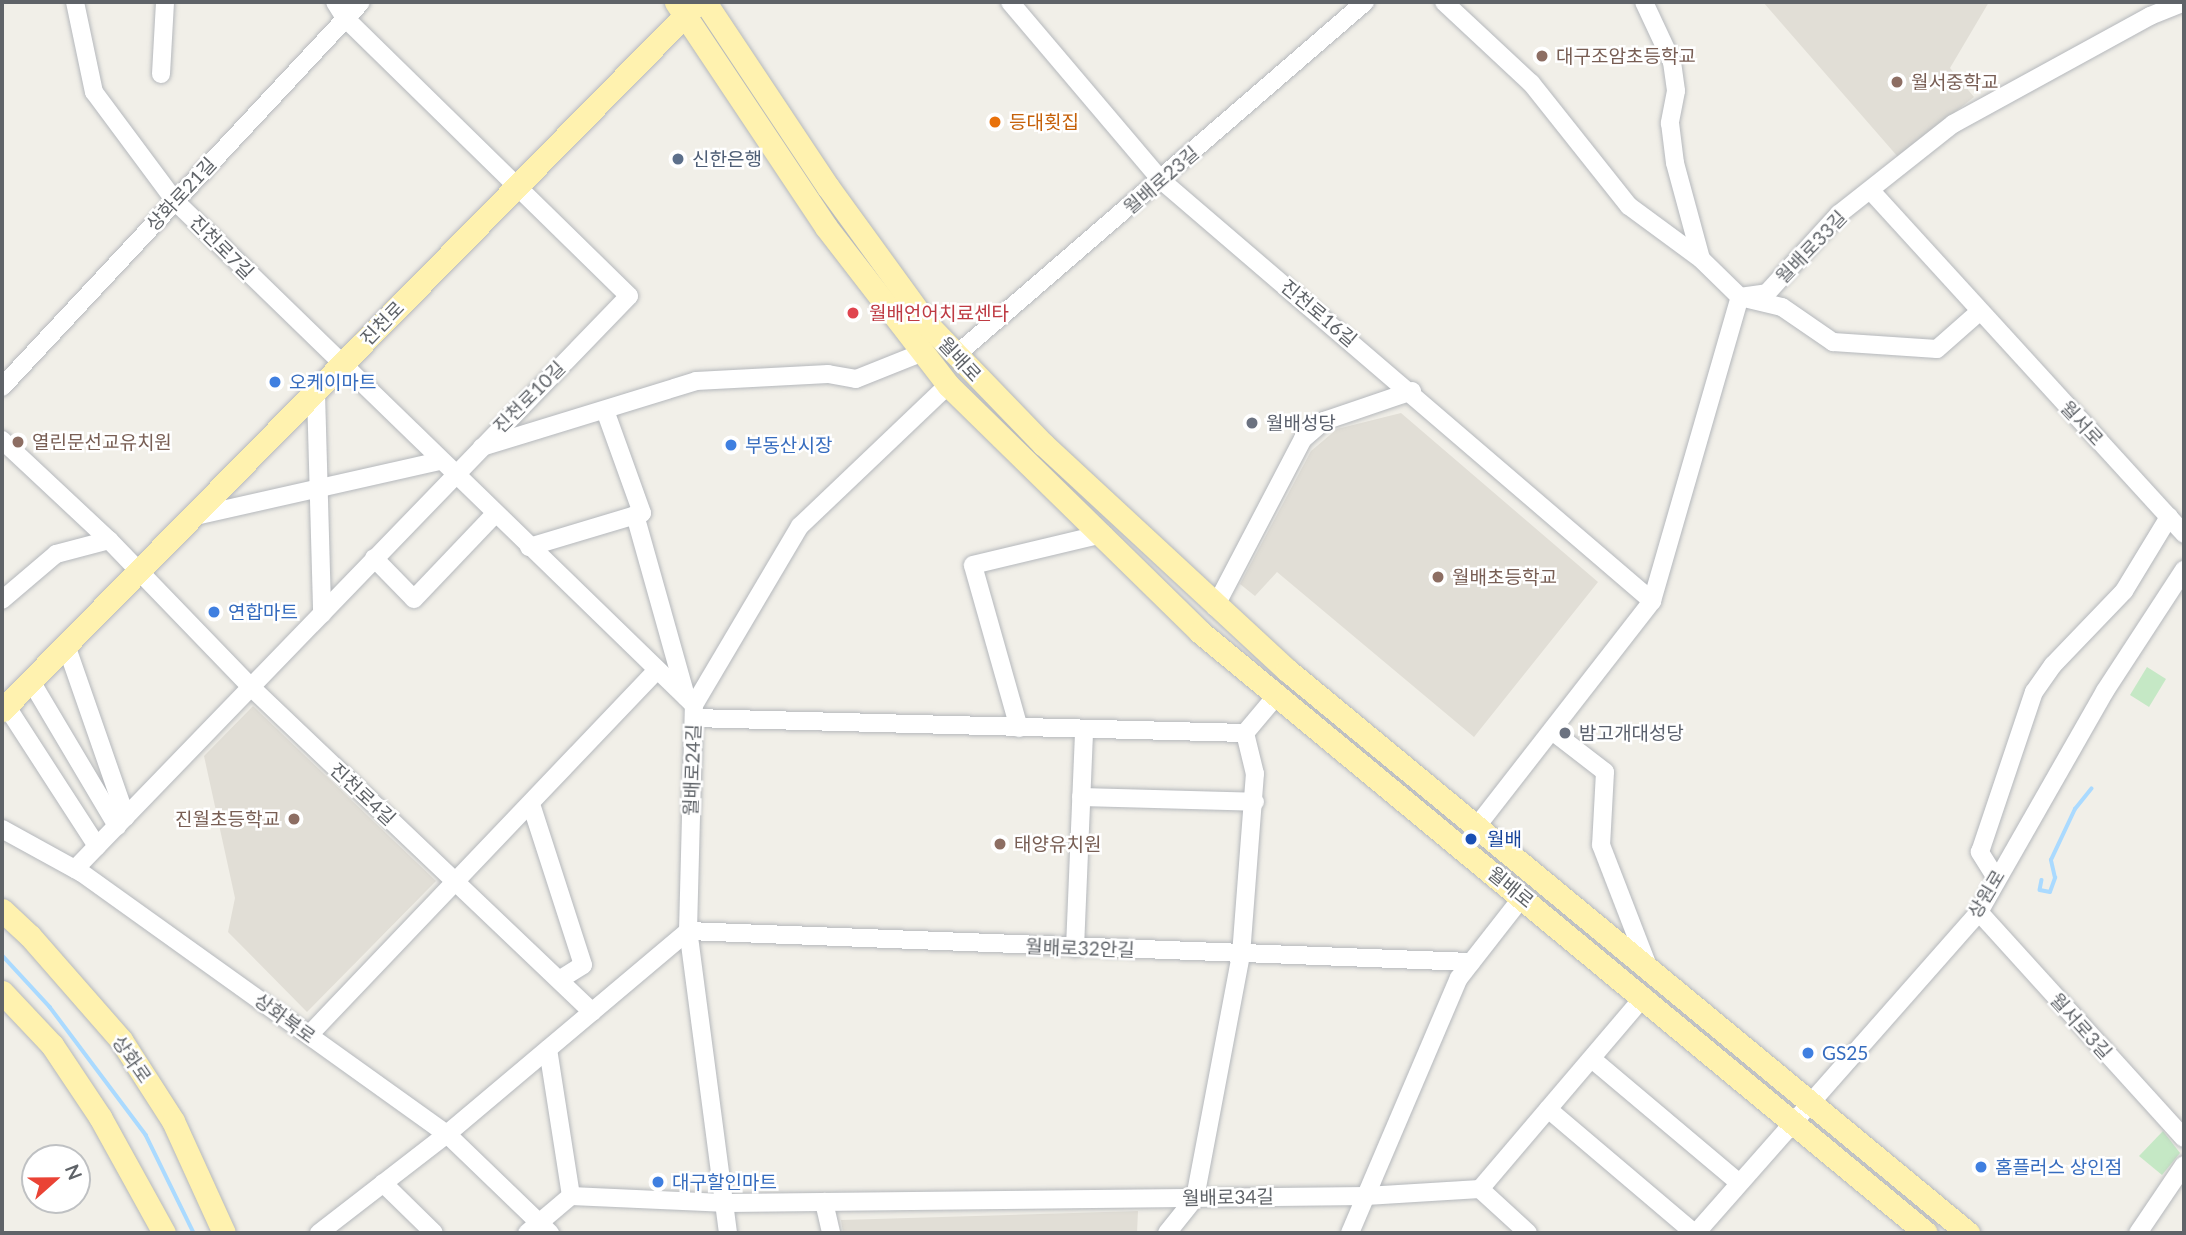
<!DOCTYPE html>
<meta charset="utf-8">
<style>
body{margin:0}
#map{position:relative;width:2186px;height:1235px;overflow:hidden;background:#f1efe8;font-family:Lato,"Noto Sans KR",sans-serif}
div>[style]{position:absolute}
.education>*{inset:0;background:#e1ded6}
.green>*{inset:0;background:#c5e8c5}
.stream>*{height:3.5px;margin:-1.75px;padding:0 1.75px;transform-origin:1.75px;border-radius:1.75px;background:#aadaff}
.roads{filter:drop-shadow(0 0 2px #b5b8bc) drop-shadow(0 0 2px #b5b8bc)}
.minor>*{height:18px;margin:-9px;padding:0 9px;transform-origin:9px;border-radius:9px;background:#fff}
.major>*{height:23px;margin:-11.5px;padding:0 11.5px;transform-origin:11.5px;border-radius:11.5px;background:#fff2af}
.dots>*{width:19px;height:19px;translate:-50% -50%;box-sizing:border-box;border:4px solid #fff;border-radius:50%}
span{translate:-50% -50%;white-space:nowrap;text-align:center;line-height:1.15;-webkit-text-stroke:5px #fff;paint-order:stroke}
.education-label{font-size:19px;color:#785e54}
.left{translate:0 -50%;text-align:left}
.right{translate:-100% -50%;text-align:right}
.food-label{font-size:19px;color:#c56008}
.service-label{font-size:19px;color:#4e5e75}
.street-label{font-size:19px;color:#5f6368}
.health-label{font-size:19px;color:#be3a42}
.shop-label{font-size:19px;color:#366cbe}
.worship-label{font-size:19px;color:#5b616d}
.transit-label{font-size:19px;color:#164399}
.frame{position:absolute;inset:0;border:4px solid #5f6368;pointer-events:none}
.north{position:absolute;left:21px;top:1144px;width:70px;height:70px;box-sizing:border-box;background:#fff;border:2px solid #bfc1c3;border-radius:50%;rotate:69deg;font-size:19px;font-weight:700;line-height:28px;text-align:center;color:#5f6368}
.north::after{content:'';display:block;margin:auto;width:24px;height:32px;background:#ea4335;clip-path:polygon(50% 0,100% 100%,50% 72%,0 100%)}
</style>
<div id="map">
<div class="education">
<div style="clip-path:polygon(1763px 2px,1989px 2px,1950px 68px,1974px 97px,1898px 157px)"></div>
<div style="clip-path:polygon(1401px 413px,1598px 582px,1474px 737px,1277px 572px,1255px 596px,1240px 584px,1311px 451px,1337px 429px)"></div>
<div style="clip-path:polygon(253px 706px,436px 881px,307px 1012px,228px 932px,235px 898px,204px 756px)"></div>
<div style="clip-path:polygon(1138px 1211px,1137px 1233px,843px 1233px,841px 1220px)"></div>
</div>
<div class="green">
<div style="clip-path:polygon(2147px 667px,2166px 679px,2149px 707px,2130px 695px)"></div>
<div style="clip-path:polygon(2163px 1131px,2180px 1153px,2162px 1175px,2139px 1156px)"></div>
</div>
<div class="stream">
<div style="left:2042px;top:880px;width:10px;rotate:101deg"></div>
<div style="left:2040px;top:890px;width:10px;rotate:11deg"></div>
<div style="left:2050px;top:892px;width:15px;rotate:-70deg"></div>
<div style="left:2055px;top:878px;width:18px;rotate:-103deg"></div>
<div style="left:2051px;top:860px;width:56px;rotate:-64.8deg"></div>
<div style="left:2075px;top:809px;width:26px;rotate:-51deg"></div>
<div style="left:2px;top:955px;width:71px;rotate:47.3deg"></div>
<div style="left:50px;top:1007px;width:160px;rotate:53.1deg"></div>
<div style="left:146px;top:1135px;width:109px;rotate:63.9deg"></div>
</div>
<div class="roads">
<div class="minor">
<div style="left:75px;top:2px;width:92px;rotate:78.1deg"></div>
<div style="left:94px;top:92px;width:136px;rotate:53.4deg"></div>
<div style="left:175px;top:201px;width:723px;rotate:44.16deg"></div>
<div style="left:1010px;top:2px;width:233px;rotate:49.7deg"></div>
<div style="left:1161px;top:180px;width:647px;rotate:40.61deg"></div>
<div style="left:1444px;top:2px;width:119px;rotate:43deg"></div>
<div style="left:1531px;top:83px;width:157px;rotate:51.5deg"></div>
<div style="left:1629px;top:206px;width:89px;rotate:36.4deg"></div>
<div style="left:1701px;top:259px;width:54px;rotate:44.3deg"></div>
<div style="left:1740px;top:297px;width:43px;rotate:13.4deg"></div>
<div style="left:1782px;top:307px;width:62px;rotate:34.5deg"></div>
<div style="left:1833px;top:342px;width:104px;rotate:3.9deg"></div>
<div style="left:1937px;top:349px;width:56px;rotate:-41.4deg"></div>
<div style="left:1644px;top:2px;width:66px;rotate:65deg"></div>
<div style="left:1672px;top:62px;width:29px;rotate:82deg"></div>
<div style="left:1676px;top:91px;width:33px;rotate:101deg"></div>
<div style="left:1670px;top:123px;width:40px;rotate:82.9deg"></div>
<div style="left:1675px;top:163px;width:99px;rotate:74.8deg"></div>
<div style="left:161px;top:74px;width:72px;rotate:-86.8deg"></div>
<div style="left:1872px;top:192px;width:463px;rotate:47.6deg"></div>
<div style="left:955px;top:356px;width:542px;rotate:-40.81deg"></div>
<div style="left:2px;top:387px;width:526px;rotate:-47deg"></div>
<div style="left:316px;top:393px;width:221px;rotate:88.4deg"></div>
<div style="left:2px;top:440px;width:146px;rotate:43.1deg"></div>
<div style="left:109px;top:540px;width:206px;rotate:46deg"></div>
<div style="left:252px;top:688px;width:470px;rotate:43.6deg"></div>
<div style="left:482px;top:447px;width:224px;rotate:-17.1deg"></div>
<div style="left:696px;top:381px;width:132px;rotate:-3deg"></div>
<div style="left:828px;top:374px;width:28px;rotate:10deg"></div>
<div style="left:856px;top:379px;width:70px;rotate:-21.8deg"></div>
<div style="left:635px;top:515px;width:189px;rotate:74.3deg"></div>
<div style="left:191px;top:517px;width:255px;rotate:-12.7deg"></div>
<div style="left:529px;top:547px;width:118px;rotate:-16.7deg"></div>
<div style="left:642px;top:513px;width:109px;rotate:-109.8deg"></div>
<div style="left:374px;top:558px;width:57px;rotate:45.7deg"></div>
<div style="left:414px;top:599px;width:117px;rotate:-46.4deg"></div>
<div style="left:2px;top:600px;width:71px;rotate:-40.4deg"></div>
<div style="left:56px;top:554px;width:55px;rotate:-14.8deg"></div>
<div style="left:1215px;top:607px;width:190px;rotate:-62.4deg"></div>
<div style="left:1303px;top:439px;width:28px;rotate:-41deg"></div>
<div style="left:1324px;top:421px;width:93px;rotate:-18.8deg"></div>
<div style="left:66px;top:645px;width:182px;rotate:70.8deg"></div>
<div style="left:31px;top:681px;width:169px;rotate:59.3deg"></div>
<div style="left:7px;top:707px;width:166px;rotate:57.1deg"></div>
<div style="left:694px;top:718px;width:551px;rotate:1.56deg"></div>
<div style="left:1019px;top:728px;width:169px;rotate:-105.8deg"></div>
<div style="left:973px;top:565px;width:134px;rotate:-13.4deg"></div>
<div style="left:1552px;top:731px;width:67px;rotate:37.7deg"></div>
<div style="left:1605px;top:772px;width:73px;rotate:93.1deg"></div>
<div style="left:1601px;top:845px;width:133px;rotate:68.8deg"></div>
<div style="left:1245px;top:733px;width:50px;rotate:-49.9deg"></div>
<div style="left:1081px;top:797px;width:174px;rotate:1.6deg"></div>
<div style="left:531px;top:804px;width:169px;rotate:72.1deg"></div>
<div style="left:583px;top:965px;width:28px;rotate:148deg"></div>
<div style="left:1477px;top:826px;width:285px;rotate:-52.1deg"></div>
<div style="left:1652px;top:601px;width:316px;rotate:-73.9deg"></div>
<div style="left:1740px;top:297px;width:27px;rotate:-8deg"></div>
<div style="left:1767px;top:293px;width:107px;rotate:-47.7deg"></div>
<div style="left:1839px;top:214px;width:145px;rotate:-38.3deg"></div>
<div style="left:1953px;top:124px;width:225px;rotate:-28.7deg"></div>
<div style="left:2150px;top:16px;width:37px;rotate:-22deg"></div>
<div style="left:2px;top:829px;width:91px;rotate:28.8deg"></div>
<div style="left:82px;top:873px;width:449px;rotate:35.6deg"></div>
<div style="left:447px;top:1134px;width:143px;rotate:43.9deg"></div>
<div style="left:75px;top:869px;width:797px;rotate:-45.97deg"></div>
<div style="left:629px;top:296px;width:397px;rotate:-135.6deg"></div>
<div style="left:345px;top:18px;width:19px;rotate:-122deg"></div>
<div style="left:1996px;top:878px;width:31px;rotate:-122deg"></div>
<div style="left:1980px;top:852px;width:169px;rotate:-71.4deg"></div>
<div style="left:2034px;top:692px;width:33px;rotate:-55deg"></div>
<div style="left:2053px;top:665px;width:103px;rotate:-46.2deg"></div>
<div style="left:2124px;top:591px;width:87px;rotate:-58.7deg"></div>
<div style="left:1979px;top:912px;width:305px;rotate:47.8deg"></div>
<div style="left:1075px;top:948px;width:218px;rotate:-87.6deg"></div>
<div style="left:309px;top:1035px;width:504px;rotate:-46.37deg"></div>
<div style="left:548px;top:1049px;width:149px;rotate:81.1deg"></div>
<div style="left:1592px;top:1059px;width:192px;rotate:40.1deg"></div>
<div style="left:1548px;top:1109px;width:192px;rotate:40.3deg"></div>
<div style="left:383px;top:1183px;width:71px;rotate:44.4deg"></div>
<div style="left:1480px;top:1189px;width:65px;rotate:42.5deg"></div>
<div style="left:571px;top:1196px;width:157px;rotate:2.6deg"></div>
<div style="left:728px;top:1203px;width:638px;rotate:-0.63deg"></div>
<div style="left:1366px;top:1196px;width:114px;rotate:-3.5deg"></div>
<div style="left:1480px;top:1189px;width:253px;rotate:-49.6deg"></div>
<div style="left:824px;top:1202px;width:32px;rotate:77deg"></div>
<div style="left:319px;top:1233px;width:162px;rotate:-37.7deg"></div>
<div style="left:447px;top:1134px;width:315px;rotate:-40.1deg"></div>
<div style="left:688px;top:931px;width:784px;rotate:2.27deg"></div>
<div style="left:527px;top:1233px;width:57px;rotate:-40.1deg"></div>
<div style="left:728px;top:1233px;width:305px;rotate:-97.5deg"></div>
<div style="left:688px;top:931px;width:226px;rotate:-88.5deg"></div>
<div style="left:694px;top:705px;width:208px;rotate:-59.4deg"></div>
<div style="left:800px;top:526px;width:204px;rotate:-43.6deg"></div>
<div style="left:1167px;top:1233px;width:45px;rotate:-51.3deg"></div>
<div style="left:1195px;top:1198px;width:247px;rotate:-79.3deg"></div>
<div style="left:1241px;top:955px;width:182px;rotate:-85.6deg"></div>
<div style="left:1255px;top:774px;width:42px;rotate:-103.7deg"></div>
<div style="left:1350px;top:1233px;width:277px;rotate:-66.9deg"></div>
<div style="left:1459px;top:978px;width:104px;rotate:-52deg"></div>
<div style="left:1696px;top:1233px;width:428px;rotate:-48.6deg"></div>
<div style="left:1979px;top:912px;width:254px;rotate:-60.3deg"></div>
<div style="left:2105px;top:691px;width:145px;rotate:-56.9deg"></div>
<div style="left:2138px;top:1233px;width:82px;rotate:-55.9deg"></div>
</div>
<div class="major">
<div style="left:676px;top:2px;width:270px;rotate:56.3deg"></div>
<div style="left:826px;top:227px;width:200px;rotate:52.3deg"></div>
<div style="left:948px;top:385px;width:353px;rotate:44.4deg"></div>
<div style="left:1200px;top:632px;width:942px;rotate:39.62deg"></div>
<div style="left:705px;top:2px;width:222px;rotate:56.4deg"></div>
<div style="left:828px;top:187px;width:172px;rotate:54deg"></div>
<div style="left:929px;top:326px;width:165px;rotate:46deg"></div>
<div style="left:1044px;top:445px;width:331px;rotate:42.8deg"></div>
<div style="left:1287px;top:670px;width:884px;rotate:39.58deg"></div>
<div style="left:2px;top:710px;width:987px;rotate:-45.49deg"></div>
<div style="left:2px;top:910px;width:38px;rotate:43deg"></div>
<div style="left:30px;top:936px;width:138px;rotate:48.8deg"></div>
<div style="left:121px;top:1040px;width:96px;rotate:57.3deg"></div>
<div style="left:173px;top:1121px;width:123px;rotate:65.5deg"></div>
<div style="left:2px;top:992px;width:73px;rotate:46.7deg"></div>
<div style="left:52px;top:1045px;width:87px;rotate:56.3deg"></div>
<div style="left:100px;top:1117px;width:132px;rotate:61.1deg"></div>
</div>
</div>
<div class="dots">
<div style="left:1542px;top:56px;background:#8d6e63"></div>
<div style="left:1897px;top:82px;background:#8d6e63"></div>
<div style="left:995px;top:122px;background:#e8710a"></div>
<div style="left:678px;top:159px;background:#5c6f8a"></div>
<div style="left:853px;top:313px;background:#e0444e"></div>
<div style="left:275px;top:382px;background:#3f7fe0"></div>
<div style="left:1252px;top:423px;background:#6b7280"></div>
<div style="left:18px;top:442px;background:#8d6e63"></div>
<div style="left:731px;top:445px;background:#3f7fe0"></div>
<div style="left:1438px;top:577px;background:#8d6e63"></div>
<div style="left:214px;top:612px;background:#3f7fe0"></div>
<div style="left:1565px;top:733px;background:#6b7280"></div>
<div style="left:294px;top:819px;background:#8d6e63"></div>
<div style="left:1471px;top:839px;background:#1a4fb4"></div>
<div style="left:1000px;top:844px;background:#8d6e63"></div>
<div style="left:1808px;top:1053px;background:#3f7fe0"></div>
<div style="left:1981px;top:1167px;background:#3f7fe0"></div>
<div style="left:658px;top:1182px;background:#3f7fe0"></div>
</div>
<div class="education-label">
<span class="left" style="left:1556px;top:56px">대구조암초등학교</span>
<span class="left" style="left:1911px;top:82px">월서중학교</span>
<span class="left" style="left:32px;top:442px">열린문선교유치원</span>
<span class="left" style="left:1452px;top:577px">월배초등학교</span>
<span class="right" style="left:280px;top:819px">진월초등학교</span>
<span class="left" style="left:1014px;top:844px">태양유치원</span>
</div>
<div class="food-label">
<span class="left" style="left:1009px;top:122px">등대횟집</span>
</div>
<div class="service-label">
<span class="left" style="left:692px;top:159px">신한은행</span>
</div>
<div class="street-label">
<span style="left:1161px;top:180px;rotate:-41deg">월배로23길</span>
<span style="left:181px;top:194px;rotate:-47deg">상화로21길</span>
<span style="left:222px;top:247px;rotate:45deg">진천로7길</span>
<span style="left:1811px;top:247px;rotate:-46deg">월배로33길</span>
<span style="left:1319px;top:313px;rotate:40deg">진천로16길</span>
<span style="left:382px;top:323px;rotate:-46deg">진천로</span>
<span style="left:960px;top:359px;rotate:47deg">월배로</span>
<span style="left:529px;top:397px;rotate:-45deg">진천로10길</span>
<span style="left:2082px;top:423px;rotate:47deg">월서로</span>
<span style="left:692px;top:770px;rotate:-88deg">월배로24길</span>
<span style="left:363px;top:794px;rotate:43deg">진천로4길</span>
<span style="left:1511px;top:887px;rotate:39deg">월배로</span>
<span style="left:1986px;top:894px;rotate:-59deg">상원로</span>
<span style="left:1080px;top:948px;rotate:2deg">월배로32안길</span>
<span style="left:285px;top:1018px;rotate:36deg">상화북로</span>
<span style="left:2081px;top:1026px;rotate:48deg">월서로3길</span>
<span style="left:132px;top:1059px;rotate:55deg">상화로</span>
<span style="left:1228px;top:1197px;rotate:-1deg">월배로34길</span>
</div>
<div class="health-label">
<span class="left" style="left:869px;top:313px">월배언어치료센타</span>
</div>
<div class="shop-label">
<span class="left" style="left:289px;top:382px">오케이마트</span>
<span class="left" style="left:745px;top:445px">부동산시장</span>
<span class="left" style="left:228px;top:612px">연합마트</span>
<span class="left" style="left:1822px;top:1053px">GS25</span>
<span class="left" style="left:1995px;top:1167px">홈플러스 상인점</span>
<span class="left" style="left:672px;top:1182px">대구할인마트</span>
</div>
<div class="worship-label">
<span class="left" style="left:1266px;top:423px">월배성당</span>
<span class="left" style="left:1579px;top:733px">밤고개대성당</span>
</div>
<div class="transit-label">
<span class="left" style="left:1487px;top:839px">월배</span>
</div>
<div class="frame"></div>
<div class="north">N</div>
</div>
